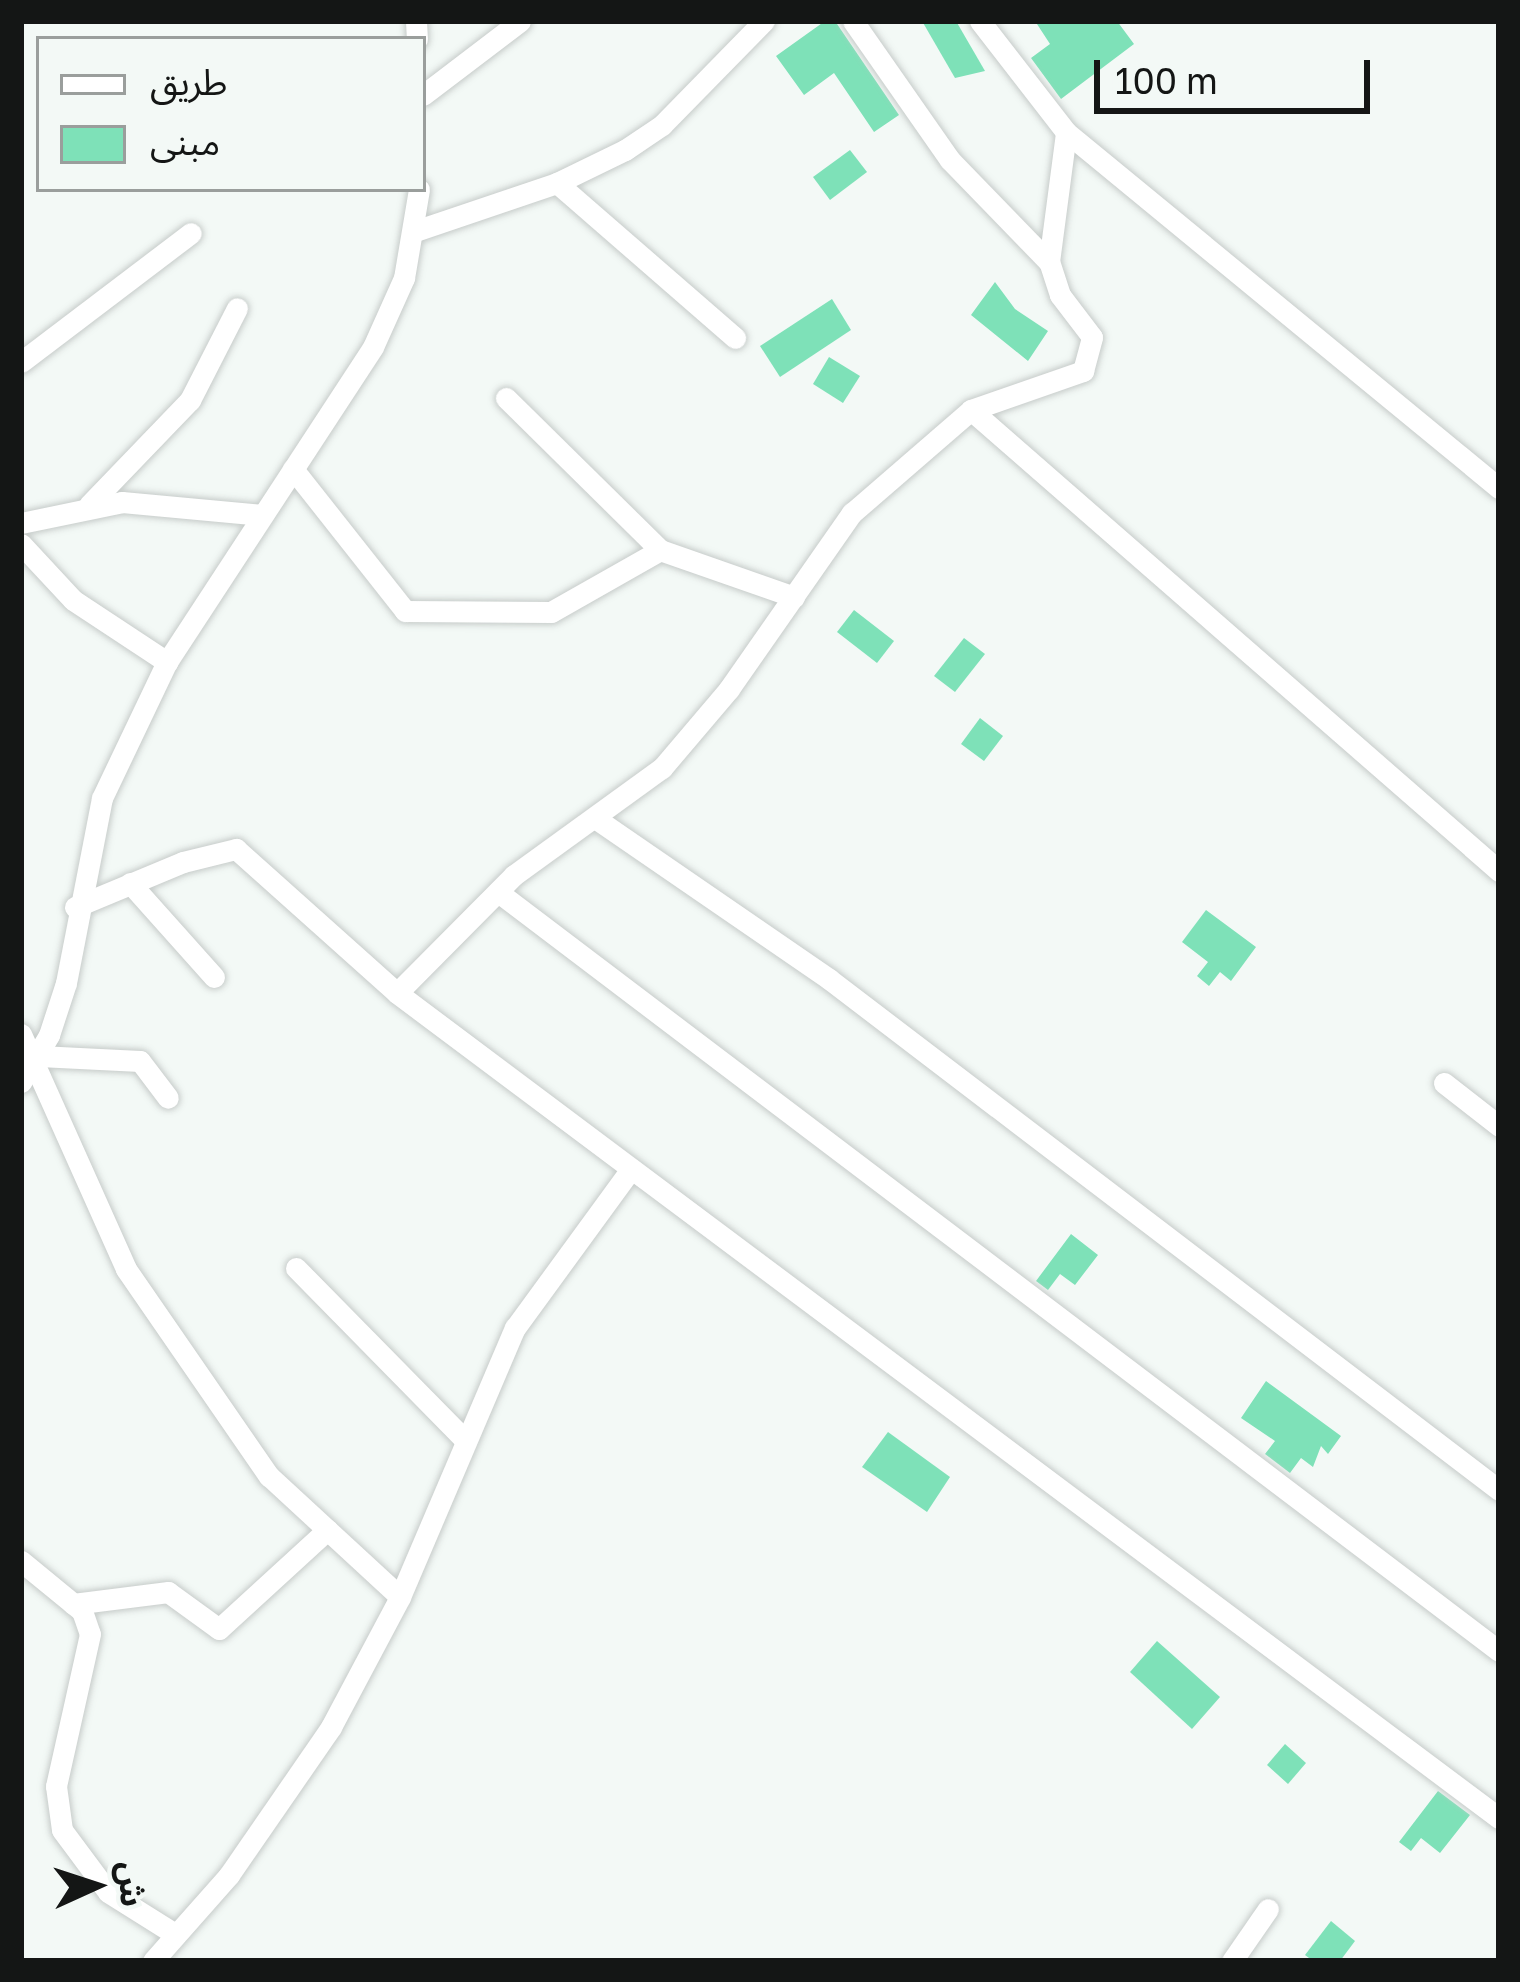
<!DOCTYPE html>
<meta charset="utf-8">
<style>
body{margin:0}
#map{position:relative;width:1520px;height:1982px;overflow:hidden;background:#f3f9f6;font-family:"Golos Text","Noto Sans Arabic",sans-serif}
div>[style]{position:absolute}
.building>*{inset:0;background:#7ee1b8}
.roads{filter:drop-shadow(0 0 3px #c7ccca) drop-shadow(0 0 3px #c7ccca)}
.minor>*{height:21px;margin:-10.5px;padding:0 10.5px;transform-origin:10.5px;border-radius:10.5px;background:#fff}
span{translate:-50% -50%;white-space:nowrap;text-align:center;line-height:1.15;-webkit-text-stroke:10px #f3f9f6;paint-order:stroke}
.frame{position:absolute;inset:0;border:24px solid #141615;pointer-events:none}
.legend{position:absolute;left:36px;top:36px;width:390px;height:156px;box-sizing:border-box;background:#f3f9f6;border:3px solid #9a9e9c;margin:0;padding:15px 21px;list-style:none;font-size:36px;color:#141615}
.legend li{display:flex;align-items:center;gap:24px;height:60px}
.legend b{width:60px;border:3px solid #9a9e9c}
.north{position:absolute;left:36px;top:1826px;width:120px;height:120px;-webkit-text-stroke:9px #f3f9f6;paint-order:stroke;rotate:87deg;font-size:33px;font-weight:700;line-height:48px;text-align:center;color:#141615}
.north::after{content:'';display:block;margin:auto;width:42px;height:54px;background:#141615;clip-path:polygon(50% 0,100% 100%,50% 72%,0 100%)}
.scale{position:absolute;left:1094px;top:60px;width:276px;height:54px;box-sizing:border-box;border:6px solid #141615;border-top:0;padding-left:15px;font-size:36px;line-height:42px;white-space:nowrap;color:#141615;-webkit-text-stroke:9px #f3f9f6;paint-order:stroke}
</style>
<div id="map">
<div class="building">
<div style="clip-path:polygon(825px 21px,835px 21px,899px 115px,874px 132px,834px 73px,804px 95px,776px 56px)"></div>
<div style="clip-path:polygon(922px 21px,956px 21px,985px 71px,955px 78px)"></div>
<div style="clip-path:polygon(1035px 21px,1117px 21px,1134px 44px,1061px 99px,1031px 58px,1050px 44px)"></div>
<div style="clip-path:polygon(850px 150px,867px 172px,830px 200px,813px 177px)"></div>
<div style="clip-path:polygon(995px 282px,1015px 309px,1048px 331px,1028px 361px,971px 315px)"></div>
<div style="clip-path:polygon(832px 299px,851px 330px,780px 377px,760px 346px)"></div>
<div style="clip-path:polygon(829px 357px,860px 376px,843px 403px,813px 384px)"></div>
<div style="clip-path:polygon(854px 610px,894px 641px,877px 663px,837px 632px)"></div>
<div style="clip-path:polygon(964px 638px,985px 654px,955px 692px,934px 676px)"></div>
<div style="clip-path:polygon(980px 718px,1003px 736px,984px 761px,961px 744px)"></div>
<div style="clip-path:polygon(1206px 910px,1256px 947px,1231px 981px,1220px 972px,1209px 986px,1197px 976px,1208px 962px,1182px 942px)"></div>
<div style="clip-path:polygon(1071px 1234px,1098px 1255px,1075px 1285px,1060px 1274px,1048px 1290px,1036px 1281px)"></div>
<div style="clip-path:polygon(1266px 1381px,1341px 1436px,1328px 1454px,1321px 1446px,1313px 1467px,1301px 1458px,1290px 1473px,1265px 1454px,1275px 1441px,1241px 1418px)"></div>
<div style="clip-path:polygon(888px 1432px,950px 1477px,927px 1512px,862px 1467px)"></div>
<div style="clip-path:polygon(1157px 1641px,1220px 1697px,1192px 1729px,1130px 1672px)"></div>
<div style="clip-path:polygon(1285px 1744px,1306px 1763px,1288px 1784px,1267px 1765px)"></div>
<div style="clip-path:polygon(1438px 1791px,1470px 1815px,1440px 1853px,1421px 1838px,1411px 1851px,1399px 1842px)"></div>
<div style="clip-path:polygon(1331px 1921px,1355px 1941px,1340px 1961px,1313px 1961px,1305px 1955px)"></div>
</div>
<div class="roads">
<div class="minor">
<div style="left:416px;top:21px;width:18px;rotate:87deg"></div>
<div style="left:853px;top:21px;width:169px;rotate:55.1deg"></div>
<div style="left:950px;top:160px;width:142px;rotate:45.9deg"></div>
<div style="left:423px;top:95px;width:122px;rotate:-37.3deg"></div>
<div style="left:1066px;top:132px;width:561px;rotate:39.43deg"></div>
<div style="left:557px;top:183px;width:236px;rotate:41deg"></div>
<div style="left:418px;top:230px;width:147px;rotate:-18.7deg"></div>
<div style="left:557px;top:183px;width:76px;rotate:-25.9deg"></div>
<div style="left:625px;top:150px;width:45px;rotate:-34deg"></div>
<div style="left:662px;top:125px;width:146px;rotate:-45.6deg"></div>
<div style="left:21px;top:362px;width:213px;rotate:-37.2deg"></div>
<div style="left:506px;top:398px;width:216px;rotate:44.6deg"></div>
<div style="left:971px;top:410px;width:701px;rotate:41.12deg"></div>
<div style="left:293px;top:469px;width:181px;rotate:51.7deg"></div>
<div style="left:405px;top:611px;width:146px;rotate:0.4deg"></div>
<div style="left:551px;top:612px;width:125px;rotate:-29.6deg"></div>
<div style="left:660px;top:550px;width:142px;rotate:19.3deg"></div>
<div style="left:89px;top:505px;width:146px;rotate:-46.1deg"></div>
<div style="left:190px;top:400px;width:103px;rotate:-62.9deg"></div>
<div style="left:21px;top:523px;width:103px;rotate:-11.7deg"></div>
<div style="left:122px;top:502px;width:141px;rotate:5.3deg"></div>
<div style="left:21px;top:544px;width:76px;rotate:47.1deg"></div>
<div style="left:73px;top:600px;width:113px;rotate:33.4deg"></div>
<div style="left:595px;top:818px;width:284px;rotate:34.5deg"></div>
<div style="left:829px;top:979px;width:843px;rotate:37.33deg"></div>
<div style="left:130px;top:883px;width:126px;rotate:48.2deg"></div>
<div style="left:498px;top:892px;width:1256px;rotate:37.17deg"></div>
<div style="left:75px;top:907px;width:117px;rotate:-22.6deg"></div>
<div style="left:183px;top:862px;width:55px;rotate:-13.8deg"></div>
<div style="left:236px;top:849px;width:216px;rotate:41.8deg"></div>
<div style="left:397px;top:993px;width:166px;rotate:-45.2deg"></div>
<div style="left:514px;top:875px;width:183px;rotate:-35.9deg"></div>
<div style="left:662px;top:768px;width:104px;rotate:-49.7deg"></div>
<div style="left:729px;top:689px;width:215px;rotate:-55.1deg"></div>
<div style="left:852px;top:513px;width:157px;rotate:-40.9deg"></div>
<div style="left:971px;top:410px;width:119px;rotate:-19.2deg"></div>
<div style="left:1083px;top:371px;width:35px;rotate:-75deg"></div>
<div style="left:1092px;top:337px;width:53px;rotate:-127.3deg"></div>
<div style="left:1060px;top:295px;width:35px;rotate:-108deg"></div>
<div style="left:1049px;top:262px;width:131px;rotate:-82.5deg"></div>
<div style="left:1066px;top:132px;width:140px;rotate:-127.8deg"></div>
<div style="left:397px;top:993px;width:1377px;rotate:36.82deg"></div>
<div style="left:21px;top:1034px;width:257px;rotate:65.9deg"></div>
<div style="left:126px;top:1269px;width:252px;rotate:55.4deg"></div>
<div style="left:269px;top:1476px;width:178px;rotate:42.7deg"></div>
<div style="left:39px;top:1056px;width:101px;rotate:2.8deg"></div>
<div style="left:140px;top:1061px;width:46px;rotate:52.9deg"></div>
<div style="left:21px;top:1082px;width:55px;rotate:-59.2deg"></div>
<div style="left:49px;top:1035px;width:55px;rotate:-71.9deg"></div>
<div style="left:66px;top:983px;width:188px;rotate:-79deg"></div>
<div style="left:102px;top:798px;width:151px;rotate:-64.5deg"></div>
<div style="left:167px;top:662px;width:376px;rotate:-56.8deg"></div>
<div style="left:373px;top:347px;width:76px;rotate:-65.8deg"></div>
<div style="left:404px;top:278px;width:90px;rotate:-80.4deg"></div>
<div style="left:1444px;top:1083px;width:70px;rotate:38deg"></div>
<div style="left:296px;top:1268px;width:241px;rotate:45.5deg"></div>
<div style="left:21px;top:1561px;width:79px;rotate:39.3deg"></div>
<div style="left:82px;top:1611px;width:24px;rotate:71deg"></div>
<div style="left:90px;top:1634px;width:156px;rotate:102.6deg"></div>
<div style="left:56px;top:1786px;width:44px;rotate:82.2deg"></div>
<div style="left:62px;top:1830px;width:77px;rotate:53.4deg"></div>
<div style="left:108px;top:1892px;width:79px;rotate:32.1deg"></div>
<div style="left:73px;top:1604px;width:96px;rotate:-7.2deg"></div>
<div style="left:168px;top:1592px;width:63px;rotate:36deg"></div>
<div style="left:219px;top:1629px;width:147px;rotate:-42.5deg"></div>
<div style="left:153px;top:1961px;width:115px;rotate:-48.5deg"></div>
<div style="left:229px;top:1875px;width:180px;rotate:-55.4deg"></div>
<div style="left:331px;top:1727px;width:147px;rotate:-62deg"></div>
<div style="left:400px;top:1597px;width:293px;rotate:-66.9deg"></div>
<div style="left:515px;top:1328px;width:197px;rotate:-53.9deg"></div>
<div style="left:1232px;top:1961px;width:63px;rotate:-55.3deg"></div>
</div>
</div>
<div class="frame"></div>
<ul class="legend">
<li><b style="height:15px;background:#fff"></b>طريق</li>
<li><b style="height:33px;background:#7ee1b8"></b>مبنى</li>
</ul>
<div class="north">ش</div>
<div class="scale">100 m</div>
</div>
